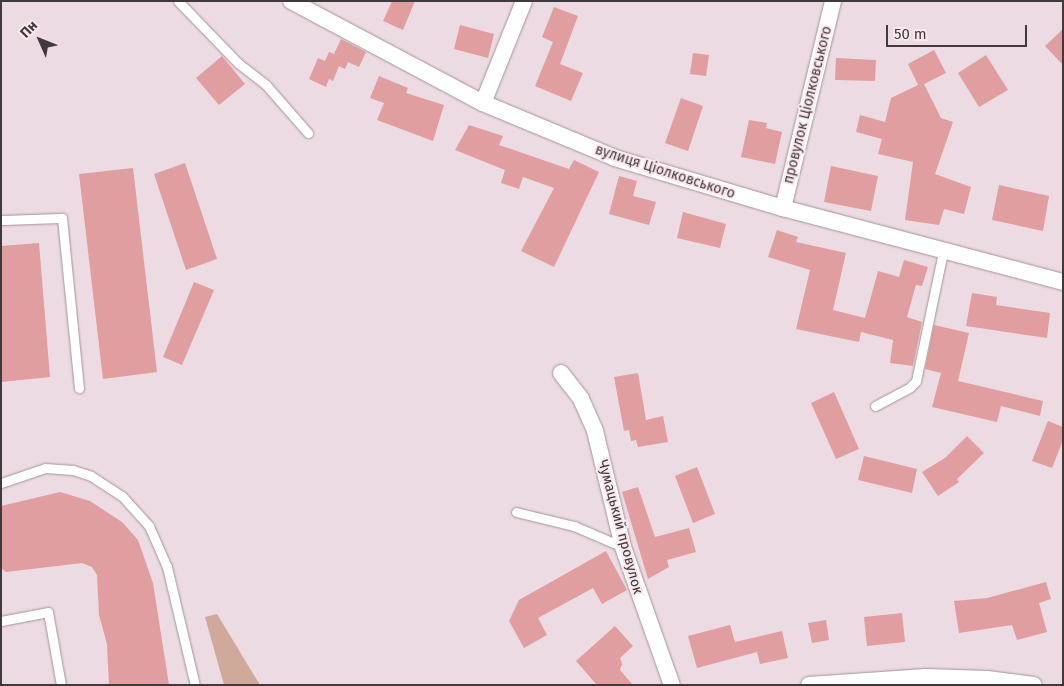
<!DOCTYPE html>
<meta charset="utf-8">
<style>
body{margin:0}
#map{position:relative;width:1064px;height:686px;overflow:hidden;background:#ecdbe2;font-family:"Fira Sans",sans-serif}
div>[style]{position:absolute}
.green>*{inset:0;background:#cfaa9a}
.building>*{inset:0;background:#e09ea0}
.roads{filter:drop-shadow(0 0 1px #a4949b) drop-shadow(0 0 1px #a4949b)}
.lane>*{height:9px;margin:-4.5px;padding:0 4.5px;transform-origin:4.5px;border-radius:4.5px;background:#fff}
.street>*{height:16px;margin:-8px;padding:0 8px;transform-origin:8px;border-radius:8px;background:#fff}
span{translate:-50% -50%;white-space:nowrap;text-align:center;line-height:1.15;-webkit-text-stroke:4px #fae8ef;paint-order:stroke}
.street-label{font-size:14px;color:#413a3d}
.frame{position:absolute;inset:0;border:2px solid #413a3d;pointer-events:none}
.north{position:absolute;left:15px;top:15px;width:50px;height:50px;-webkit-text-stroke:4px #fae8ef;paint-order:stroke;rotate:314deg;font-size:14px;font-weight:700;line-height:20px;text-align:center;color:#413a3d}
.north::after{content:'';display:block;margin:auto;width:18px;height:22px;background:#413a3d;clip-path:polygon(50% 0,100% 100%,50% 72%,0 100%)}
.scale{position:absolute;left:886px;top:25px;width:141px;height:22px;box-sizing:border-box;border:2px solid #413a3d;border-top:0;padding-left:6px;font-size:15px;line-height:18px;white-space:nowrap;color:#413a3d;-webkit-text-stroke:4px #fae8ef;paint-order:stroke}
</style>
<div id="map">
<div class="green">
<div style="clip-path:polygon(217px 614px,260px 685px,224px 685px,205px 617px)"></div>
</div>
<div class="building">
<div style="clip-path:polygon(392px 1px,415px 1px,403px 30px,383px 21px)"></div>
<div style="clip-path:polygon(554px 7px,578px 16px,560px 64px,583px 73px,571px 101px,535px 86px,553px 42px,542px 37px)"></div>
<div style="clip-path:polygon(460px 25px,494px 34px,488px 58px,454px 49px)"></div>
<div style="clip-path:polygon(1063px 29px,1063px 65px,1045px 46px)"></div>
<div style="clip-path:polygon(341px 39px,366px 52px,359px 67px,348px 62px,345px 69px,339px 66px,333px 81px,329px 79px,326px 87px,309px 79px,318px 58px,325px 61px,329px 52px,334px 54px)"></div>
<div style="clip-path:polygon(934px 50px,946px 73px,924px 84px,941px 118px,953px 122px,935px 174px,971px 187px,964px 214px,944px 209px,939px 225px,905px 220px,913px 162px,878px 154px,882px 139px,856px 132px,860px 115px,885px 122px,891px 98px,918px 85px,908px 64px)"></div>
<div style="clip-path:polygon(693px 53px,709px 55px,706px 76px,690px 74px)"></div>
<div style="clip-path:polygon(986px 55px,1008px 90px,979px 107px,958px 73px)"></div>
<div style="clip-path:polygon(222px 56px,245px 84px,219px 105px,196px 78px)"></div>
<div style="clip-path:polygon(836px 58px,876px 60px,875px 81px,835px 80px)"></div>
<div style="clip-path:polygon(379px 76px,408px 88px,406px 93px,444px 105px,433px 141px,377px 120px,384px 103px,370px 98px)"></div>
<div style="clip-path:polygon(681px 98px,703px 106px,688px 151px,665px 143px)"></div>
<div style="clip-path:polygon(749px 120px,767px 123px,766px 128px,782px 132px,775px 164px,741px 157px)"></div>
<div style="clip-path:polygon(469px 125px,503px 136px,499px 145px,569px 169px,574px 160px,599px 172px,554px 267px,521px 251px,554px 188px,523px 177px,519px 189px,501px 183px,505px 170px,455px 150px)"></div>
<div style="clip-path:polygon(185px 163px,217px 259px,186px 270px,154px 174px)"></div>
<div style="clip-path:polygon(831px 166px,878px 176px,871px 211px,824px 202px)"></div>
<div style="clip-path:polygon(133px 168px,157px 372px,103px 379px,79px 174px)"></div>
<div style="clip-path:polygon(619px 176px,637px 181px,633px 196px,656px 202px,649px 225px,609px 214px)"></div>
<div style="clip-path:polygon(999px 185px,1049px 196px,1043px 231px,992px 220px)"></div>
<div style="clip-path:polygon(683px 212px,726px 224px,720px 248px,677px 238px)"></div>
<div style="clip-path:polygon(777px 230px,798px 237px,796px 242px,846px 253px,833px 310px,865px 318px,878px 271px,899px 277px,904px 260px,928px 267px,922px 286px,916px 285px,907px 317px,922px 322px,913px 366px,890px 363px,893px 340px,861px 332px,859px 342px,796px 329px,810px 270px,768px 257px)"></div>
<div style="clip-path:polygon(39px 243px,50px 377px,1px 382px,1px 246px)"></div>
<div style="clip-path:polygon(194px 282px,214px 290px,182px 365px,163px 357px)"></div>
<div style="clip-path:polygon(972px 293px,997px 297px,996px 305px,1050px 313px,1047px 338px,966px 326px)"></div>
<div style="clip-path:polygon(934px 325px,969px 333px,958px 381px,1043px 401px,1040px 416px,1001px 406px,997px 422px,932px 407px,941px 373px,925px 369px)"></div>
<div style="clip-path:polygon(638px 373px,646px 420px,663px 416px,668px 442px,638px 447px,636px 440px,631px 441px,629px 430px,624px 431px,614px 377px)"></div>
<div style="clip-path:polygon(834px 392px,859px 449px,836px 459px,811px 403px)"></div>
<div style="clip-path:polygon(1048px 421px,1063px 427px,1063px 440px,1052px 468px,1032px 461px)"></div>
<div style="clip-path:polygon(967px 436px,984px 453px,957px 479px,959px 482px,938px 496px,922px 472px,945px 458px)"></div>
<div style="clip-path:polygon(864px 456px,917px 469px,912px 493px,858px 480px)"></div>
<div style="clip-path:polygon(697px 467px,715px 514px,693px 523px,675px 476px)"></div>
<div style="clip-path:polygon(638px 487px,655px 537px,689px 528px,696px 552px,667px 560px,669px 567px,648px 579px,622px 492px)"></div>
<div style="clip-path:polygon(60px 492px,90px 501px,122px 522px,138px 540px,153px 583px,169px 685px,109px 685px,107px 644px,99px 615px,97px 575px,92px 567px,82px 563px,6px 572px,1px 568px,1px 506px)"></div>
<div style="clip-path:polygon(606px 551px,627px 590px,602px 604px,593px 588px,538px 618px,547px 635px,524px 648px,509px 621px,519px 600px)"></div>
<div style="clip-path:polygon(1046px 582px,1051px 599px,1039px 603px,1047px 632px,1017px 640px,1012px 625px,959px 633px,954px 601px,987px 598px)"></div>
<div style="clip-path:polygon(902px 613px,905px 642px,867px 646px,864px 617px)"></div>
<div style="clip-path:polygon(826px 620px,829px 640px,812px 643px,808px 623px)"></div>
<div style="clip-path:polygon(730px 625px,735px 642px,782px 631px,788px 658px,760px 664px,757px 652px,697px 668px,688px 636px)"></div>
<div style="clip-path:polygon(615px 626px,633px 646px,620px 658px,622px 664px,620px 670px,633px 685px,597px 685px,576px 661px)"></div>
</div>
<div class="roads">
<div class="lane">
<div style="left:178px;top:1px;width:86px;rotate:45.9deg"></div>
<div style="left:238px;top:63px;width:36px;rotate:38deg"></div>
<div style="left:266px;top:85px;width:64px;rotate:48.8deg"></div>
<div style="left:1px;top:220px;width:61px;rotate:-1.9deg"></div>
<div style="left:62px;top:218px;width:171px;rotate:84.3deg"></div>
<div style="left:875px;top:406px;width:40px;rotate:-28deg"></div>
<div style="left:910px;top:387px;width:8px;rotate:-45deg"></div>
<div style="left:916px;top:381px;width:132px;rotate:-78.2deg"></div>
<div style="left:1px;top:483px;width:46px;rotate:-18.8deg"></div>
<div style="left:45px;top:468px;width:28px;rotate:4deg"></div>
<div style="left:73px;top:470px;width:19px;rotate:18deg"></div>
<div style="left:91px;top:476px;width:37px;rotate:33deg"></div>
<div style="left:122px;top:496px;width:40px;rotate:48deg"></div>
<div style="left:149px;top:526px;width:45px;rotate:66.3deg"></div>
<div style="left:167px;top:567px;width:121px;rotate:76.7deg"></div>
<div style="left:516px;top:512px;width:60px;rotate:13.6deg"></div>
<div style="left:574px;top:526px;width:53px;rotate:23.2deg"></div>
<div style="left:1px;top:621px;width:48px;rotate:-10.8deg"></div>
<div style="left:48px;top:612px;width:74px;rotate:79.9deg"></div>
</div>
<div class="street">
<div style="left:291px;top:1px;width:217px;rotate:28deg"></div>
<div style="left:483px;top:103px;width:143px;rotate:22.6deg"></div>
<div style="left:615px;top:158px;width:175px;rotate:16.6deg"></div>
<div style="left:783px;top:208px;width:290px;rotate:14.8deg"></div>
<div style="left:483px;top:103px;width:110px;rotate:-68.1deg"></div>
<div style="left:783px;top:208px;width:213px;rotate:-76.4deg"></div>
<div style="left:561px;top:373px;width:33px;rotate:52deg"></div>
<div style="left:581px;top:399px;width:35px;rotate:66deg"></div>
<div style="left:595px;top:431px;width:119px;rotate:76.4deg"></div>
<div style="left:623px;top:547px;width:146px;rotate:70.5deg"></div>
<div style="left:809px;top:685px;width:117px;rotate:-3.9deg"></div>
<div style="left:926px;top:677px;width:61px;rotate:1.9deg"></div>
<div style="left:987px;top:679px;width:47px;rotate:7.3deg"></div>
</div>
</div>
<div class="street-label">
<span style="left:808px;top:105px;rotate:-76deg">провулок Ціолковського</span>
<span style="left:665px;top:172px;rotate:18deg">вулиця Ціолковського</span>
<span style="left:620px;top:527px;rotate:75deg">Чумацький провулок</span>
</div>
<div class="frame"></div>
<div class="north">Пн</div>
<div class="scale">50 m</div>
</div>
